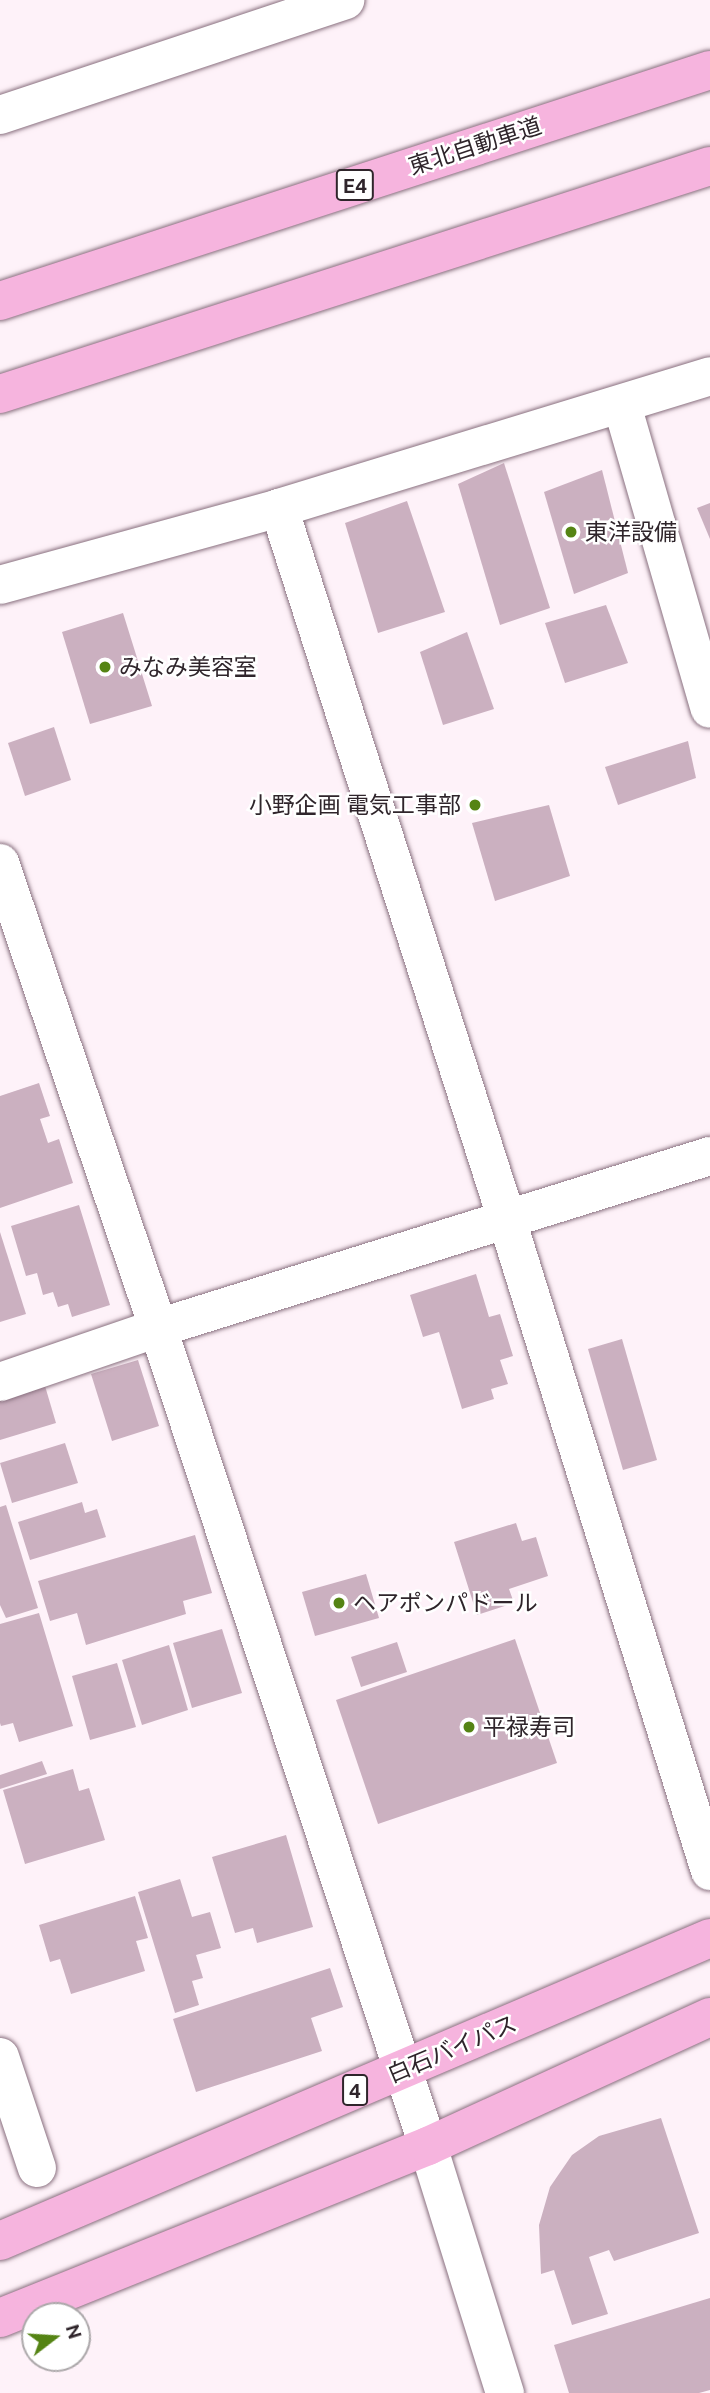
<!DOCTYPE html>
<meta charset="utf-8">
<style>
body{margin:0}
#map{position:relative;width:710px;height:2393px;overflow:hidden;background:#fef2f9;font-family:Ubuntu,"Noto Sans JP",sans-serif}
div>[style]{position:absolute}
.building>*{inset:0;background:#cbb0c0}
.roads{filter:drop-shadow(0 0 2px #89707f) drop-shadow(0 0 2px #89707f)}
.minor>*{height:38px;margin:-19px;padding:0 19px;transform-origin:19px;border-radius:19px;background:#fff}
.highway>*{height:38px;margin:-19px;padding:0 19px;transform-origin:19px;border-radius:19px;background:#f6b4de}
.dots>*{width:19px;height:19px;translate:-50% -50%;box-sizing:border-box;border:4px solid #fff;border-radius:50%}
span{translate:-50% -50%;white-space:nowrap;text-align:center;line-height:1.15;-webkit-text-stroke:5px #fff;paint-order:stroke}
.shield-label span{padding:2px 5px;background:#fff;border:2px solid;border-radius:5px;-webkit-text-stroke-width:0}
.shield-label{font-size:21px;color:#2f252b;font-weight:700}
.street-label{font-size:23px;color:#2f252b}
.poi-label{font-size:23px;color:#2f252b}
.left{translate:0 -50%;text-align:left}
.right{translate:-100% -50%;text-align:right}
.north{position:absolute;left:21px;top:2302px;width:70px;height:70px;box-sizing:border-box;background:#fff;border:2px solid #aca8aa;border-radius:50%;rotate:73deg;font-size:19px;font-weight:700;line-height:28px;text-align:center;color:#2f252b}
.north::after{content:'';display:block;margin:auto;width:24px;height:32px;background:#558414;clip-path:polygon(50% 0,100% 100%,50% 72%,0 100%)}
</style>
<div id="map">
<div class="building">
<div style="clip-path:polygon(504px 463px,550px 608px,500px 625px,458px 484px)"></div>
<div style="clip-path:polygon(602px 470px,628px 573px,574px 594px,544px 492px)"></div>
<div style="clip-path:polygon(407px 501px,445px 612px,378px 633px,345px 523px)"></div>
<div style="clip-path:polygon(710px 503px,710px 539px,697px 508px)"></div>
<div style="clip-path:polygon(606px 605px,628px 663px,565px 683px,545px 623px)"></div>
<div style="clip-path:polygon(123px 613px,152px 706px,90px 724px,62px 632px)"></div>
<div style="clip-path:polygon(467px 632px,494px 709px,443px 725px,420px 652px)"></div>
<div style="clip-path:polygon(54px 727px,71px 780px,25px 796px,8px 743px)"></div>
<div style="clip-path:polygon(688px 741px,696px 778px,618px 805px,605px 767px)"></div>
<div style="clip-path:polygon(549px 805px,570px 876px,495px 901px,472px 823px)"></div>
<div style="clip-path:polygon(39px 1083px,50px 1116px,40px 1119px,48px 1143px,59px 1139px,73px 1183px,0 1208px,0 1096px)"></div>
<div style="clip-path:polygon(79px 1205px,110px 1305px,72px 1317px,68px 1304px,58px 1307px,53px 1292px,43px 1295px,37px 1273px,26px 1276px,11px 1226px)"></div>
<div style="clip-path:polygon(0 1232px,26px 1314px,0 1322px)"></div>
<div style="clip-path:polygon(476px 1274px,489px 1317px,500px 1314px,513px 1356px,500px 1360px,508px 1384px,491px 1389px,494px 1399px,462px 1409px,439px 1332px,423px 1337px,410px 1295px)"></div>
<div style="clip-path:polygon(622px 1339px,657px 1460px,623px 1470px,588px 1349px)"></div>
<div style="clip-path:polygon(138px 1360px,159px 1426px,112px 1441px,91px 1374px)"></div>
<div style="clip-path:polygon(45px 1386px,56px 1423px,0 1440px,0 1399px)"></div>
<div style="clip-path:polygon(65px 1443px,78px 1483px,12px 1503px,0 1463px)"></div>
<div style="clip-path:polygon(82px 1502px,85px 1513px,97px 1509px,106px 1537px,30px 1560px,18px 1522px)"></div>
<div style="clip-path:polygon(6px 1505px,38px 1608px,6px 1618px,0 1605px,0 1507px)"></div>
<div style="clip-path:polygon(516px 1523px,522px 1541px,536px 1537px,548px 1576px,509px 1589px,514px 1603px,477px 1615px,454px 1542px)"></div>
<div style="clip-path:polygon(195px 1535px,212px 1593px,183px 1601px,186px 1614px,86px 1645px,77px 1613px,50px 1621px,38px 1581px)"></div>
<div style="clip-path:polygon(366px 1574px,379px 1618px,315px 1636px,302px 1592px)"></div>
<div style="clip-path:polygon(39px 1613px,73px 1726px,19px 1742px,13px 1723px,1px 1726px,0 1723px,0 1624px)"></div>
<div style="clip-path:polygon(222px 1629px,242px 1693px,192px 1708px,173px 1643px)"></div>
<div style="clip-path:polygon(515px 1639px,557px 1763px,378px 1824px,336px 1700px)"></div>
<div style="clip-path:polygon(397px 1642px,407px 1672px,361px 1687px,351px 1657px)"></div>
<div style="clip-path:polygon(169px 1645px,188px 1710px,142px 1725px,122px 1660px)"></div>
<div style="clip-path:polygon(117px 1663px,136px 1727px,90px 1740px,72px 1676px)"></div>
<div style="clip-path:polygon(42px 1761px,47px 1774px,0 1789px,0 1775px)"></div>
<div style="clip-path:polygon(73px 1769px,79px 1791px,89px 1788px,105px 1840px,25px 1864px,3px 1790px)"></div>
<div style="clip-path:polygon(286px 1835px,313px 1927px,257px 1943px,253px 1928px,235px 1933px,212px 1857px)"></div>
<div style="clip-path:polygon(180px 1879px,192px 1917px,210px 1912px,221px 1948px,196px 1955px,203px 1978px,192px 1981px,199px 2005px,175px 2013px,138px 1892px)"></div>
<div style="clip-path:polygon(135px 1896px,148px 1938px,136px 1941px,145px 1971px,71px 1994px,60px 1959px,50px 1962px,39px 1925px)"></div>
<div style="clip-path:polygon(330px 1968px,343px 2007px,311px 2018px,322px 2051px,196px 2092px,173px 2019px)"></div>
<div style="clip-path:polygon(661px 2118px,699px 2233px,614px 2261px,609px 2250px,589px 2257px,608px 2314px,572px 2325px,554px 2270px,541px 2274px,539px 2225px,550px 2187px,572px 2155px,599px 2136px)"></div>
<div style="clip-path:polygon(710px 2298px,710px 2390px,699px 2393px,569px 2393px,554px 2345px)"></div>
</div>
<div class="roads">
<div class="minor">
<div style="left:0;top:115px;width:364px;rotate:-18.4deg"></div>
<div style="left:622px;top:405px;width:316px;rotate:73.9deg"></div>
<div style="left:279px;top:508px;width:748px;rotate:72.24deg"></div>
<div style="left:507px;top:1220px;width:682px;rotate:72.68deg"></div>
<div style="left:0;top:585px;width:289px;rotate:-15.4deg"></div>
<div style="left:279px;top:508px;width:451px;rotate:-17deg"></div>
<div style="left:0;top:863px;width:491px;rotate:71.2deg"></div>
<div style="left:158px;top:1328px;width:861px;rotate:71.73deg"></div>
<div style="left:428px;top:2146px;width:259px;rotate:72.7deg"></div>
<div style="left:0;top:1382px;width:167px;rotate:-18.9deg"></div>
<div style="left:158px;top:1328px;width:578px;rotate:-17.31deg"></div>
<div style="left:0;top:2057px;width:117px;rotate:71.6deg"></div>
</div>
<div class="highway">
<div style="left:0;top:301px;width:747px;rotate:-18.02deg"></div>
<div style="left:0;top:394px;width:746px;rotate:-17.8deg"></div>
<div style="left:0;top:2241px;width:772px;rotate:-23.11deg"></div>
<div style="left:0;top:2318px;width:461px;rotate:-21.9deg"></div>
<div style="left:428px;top:2146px;width:310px;rotate:-24.6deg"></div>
</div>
</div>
<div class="dots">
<div style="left:571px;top:532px;background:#558414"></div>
<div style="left:105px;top:667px;background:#558414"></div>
<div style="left:475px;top:805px;background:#558414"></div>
<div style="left:339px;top:1603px;background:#558414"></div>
<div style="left:469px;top:1727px;background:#558414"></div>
</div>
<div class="shield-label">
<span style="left:355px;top:185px">E4</span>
<span style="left:355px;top:2090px">4</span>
</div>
<div class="street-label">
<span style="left:475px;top:146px;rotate:-18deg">東北自動車道</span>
<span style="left:452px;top:2049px;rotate:-23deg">白石バイパス</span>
</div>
<div class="poi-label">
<span class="left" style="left:585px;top:532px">東洋設備</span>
<span class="left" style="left:119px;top:667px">みなみ美容室</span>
<span class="right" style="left:461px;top:805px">小野企画 電気工事部</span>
<span class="left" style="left:353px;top:1603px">ヘアポンパドール</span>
<span class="left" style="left:483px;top:1727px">平禄寿司</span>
</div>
<div class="north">N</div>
</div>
